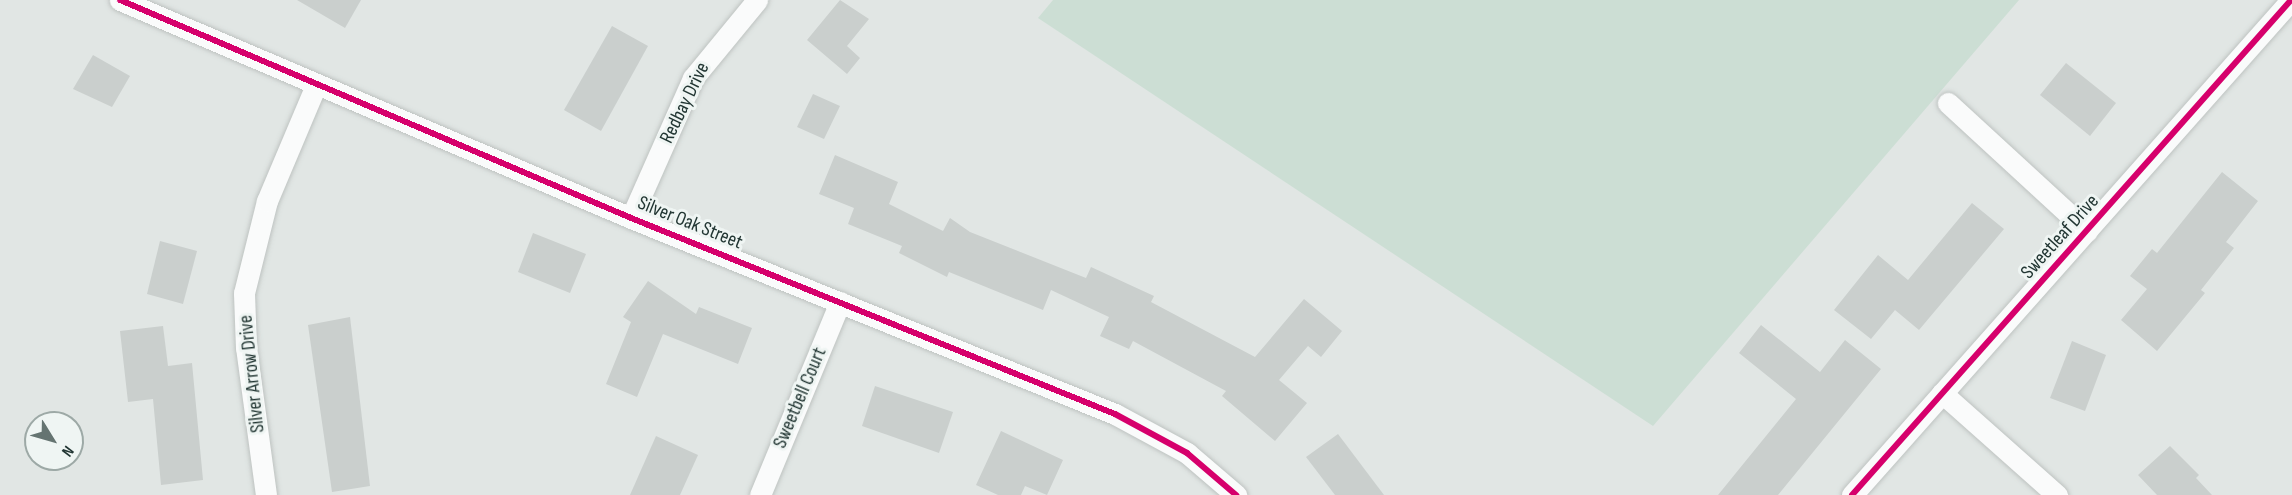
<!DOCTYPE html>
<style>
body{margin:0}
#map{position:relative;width:2292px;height:495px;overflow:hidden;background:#e1e6e4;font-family:"Sofia Sans Condensed",sans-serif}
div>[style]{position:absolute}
.green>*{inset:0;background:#ccded4}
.building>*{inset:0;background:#cacfcd}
.roads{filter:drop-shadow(0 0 2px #bec3c1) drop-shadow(0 0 2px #bec3c1)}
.minor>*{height:21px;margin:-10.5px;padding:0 10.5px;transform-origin:10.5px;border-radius:10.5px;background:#fafbfb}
.cycleway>*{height:6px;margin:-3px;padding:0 3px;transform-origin:3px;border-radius:3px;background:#d6006c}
span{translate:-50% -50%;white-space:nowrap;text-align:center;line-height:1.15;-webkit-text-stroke:6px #eff5f3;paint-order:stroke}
.street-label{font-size:20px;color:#223633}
.north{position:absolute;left:24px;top:411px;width:60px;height:60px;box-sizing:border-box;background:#eff5f3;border:2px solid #9da9a6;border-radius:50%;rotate:127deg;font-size:16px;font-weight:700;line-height:24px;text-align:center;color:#223633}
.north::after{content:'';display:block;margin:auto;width:21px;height:27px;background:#657471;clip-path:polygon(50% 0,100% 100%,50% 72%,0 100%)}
</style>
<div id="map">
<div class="green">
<div style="clip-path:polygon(1053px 0,2019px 0,1653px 426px,1038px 18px)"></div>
</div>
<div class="building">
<div style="clip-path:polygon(297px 0,361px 0,345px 28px)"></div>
<div style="clip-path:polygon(840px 0,869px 19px,847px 46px,860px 58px,847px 74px,807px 40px)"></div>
<div style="clip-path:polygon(612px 26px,648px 46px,601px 131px,564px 110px)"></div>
<div style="clip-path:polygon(93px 55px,130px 76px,112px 107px,73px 89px)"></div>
<div style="clip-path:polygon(2066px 63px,2116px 103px,2090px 136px,2040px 95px)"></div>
<div style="clip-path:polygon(813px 94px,840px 106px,824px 139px,797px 127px)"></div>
<div style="clip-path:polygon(835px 155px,898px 182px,889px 204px,943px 231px,950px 218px,970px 232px,1086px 278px,1091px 267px,1154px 296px,1151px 302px,1255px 357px,1304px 299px,1342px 331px,1321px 357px,1308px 346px,1279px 380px,1307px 403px,1275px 441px,1222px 396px,1226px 391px,1133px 341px,1129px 349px,1100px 336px,1109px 317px,1051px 290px,1043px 310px,949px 272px,947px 277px,899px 253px,902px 246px,848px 224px,854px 208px,819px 194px)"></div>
<div style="clip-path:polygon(2222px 172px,2258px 201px,2226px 242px,2234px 248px,2201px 290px,2205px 293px,2157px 351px,2121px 320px,2147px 289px,2130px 276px,2152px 249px,2157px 253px)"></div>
<div style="clip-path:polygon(1972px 203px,2004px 229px,1919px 330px,1895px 310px,1871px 339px,1834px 310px,1878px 255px,1908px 280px)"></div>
<div style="clip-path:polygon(533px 233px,586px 254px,570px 293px,518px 272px)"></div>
<div style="clip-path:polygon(160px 241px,197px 251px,183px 304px,147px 294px)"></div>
<div style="clip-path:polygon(648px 281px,696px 314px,699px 307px,752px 328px,738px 364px,663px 334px,637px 397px,606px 384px,631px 322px,623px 317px)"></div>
<div style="clip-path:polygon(350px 317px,370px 486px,332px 492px,308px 325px)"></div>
<div style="clip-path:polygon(1761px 325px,1820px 372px,1845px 340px,1881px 369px,1778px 495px,1718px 495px,1796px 399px,1739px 353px)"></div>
<div style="clip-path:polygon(163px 326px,168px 366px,192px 363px,203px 480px,161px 485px,153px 399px,128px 402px,120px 331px)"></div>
<div style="clip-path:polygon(2072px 341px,2106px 355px,2085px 411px,2050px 398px)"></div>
<div style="clip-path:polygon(875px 386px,953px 412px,939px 453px,862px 426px)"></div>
<div style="clip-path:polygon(1001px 431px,1063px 460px,1047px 495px,1025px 486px,1021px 495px,998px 495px,976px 485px)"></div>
<div style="clip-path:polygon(1338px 434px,1384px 495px,1335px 495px,1306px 457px)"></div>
<div style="clip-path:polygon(656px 436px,698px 455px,680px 495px,630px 495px)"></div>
<div style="clip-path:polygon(2170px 446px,2199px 475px,2196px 478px,2212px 495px,2157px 495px,2138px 475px)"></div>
</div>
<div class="roads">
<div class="minor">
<div style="left:120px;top:0;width:556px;rotate:23.1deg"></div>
<div style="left:631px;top:218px;width:522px;rotate:22.05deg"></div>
<div style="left:1115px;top:414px;width:82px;rotate:28.4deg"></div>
<div style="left:1187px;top:453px;width:65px;rotate:40.6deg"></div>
<div style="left:1948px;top:103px;width:189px;rotate:42.6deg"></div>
<div style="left:631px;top:218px;width:153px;rotate:-66.1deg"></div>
<div style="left:693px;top:78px;width:101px;rotate:-50.6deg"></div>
<div style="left:1942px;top:393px;width:154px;rotate:41.6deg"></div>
<div style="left:266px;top:495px;width:148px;rotate:-97.7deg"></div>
<div style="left:246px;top:348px;width:55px;rotate:-92.1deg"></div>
<div style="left:244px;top:293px;width:95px;rotate:-76deg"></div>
<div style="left:267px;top:201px;width:126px;rotate:-67.1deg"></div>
<div style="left:760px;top:495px;width:209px;rotate:-67.5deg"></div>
<div style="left:1852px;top:495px;width:662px;rotate:-48.43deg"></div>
</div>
</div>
<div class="cycleway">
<div style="left:120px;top:0;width:556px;rotate:23.1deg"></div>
<div style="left:631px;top:218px;width:522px;rotate:22.05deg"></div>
<div style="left:1115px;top:414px;width:82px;rotate:28.4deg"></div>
<div style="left:1187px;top:453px;width:65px;rotate:40.6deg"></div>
<div style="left:1852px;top:495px;width:662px;rotate:-48.43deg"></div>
</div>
<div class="street-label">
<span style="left:685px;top:103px;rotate:-64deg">Redbay Drive</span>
<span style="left:690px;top:223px;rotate:22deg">Silver Oak Street</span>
<span style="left:2060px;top:237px;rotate:-48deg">Sweetleaf Drive</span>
<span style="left:252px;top:374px;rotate:-96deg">Silver Arrow Drive</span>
<span style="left:800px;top:398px;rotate:-67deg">Sweetbell Court</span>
</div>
<div class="north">N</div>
</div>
